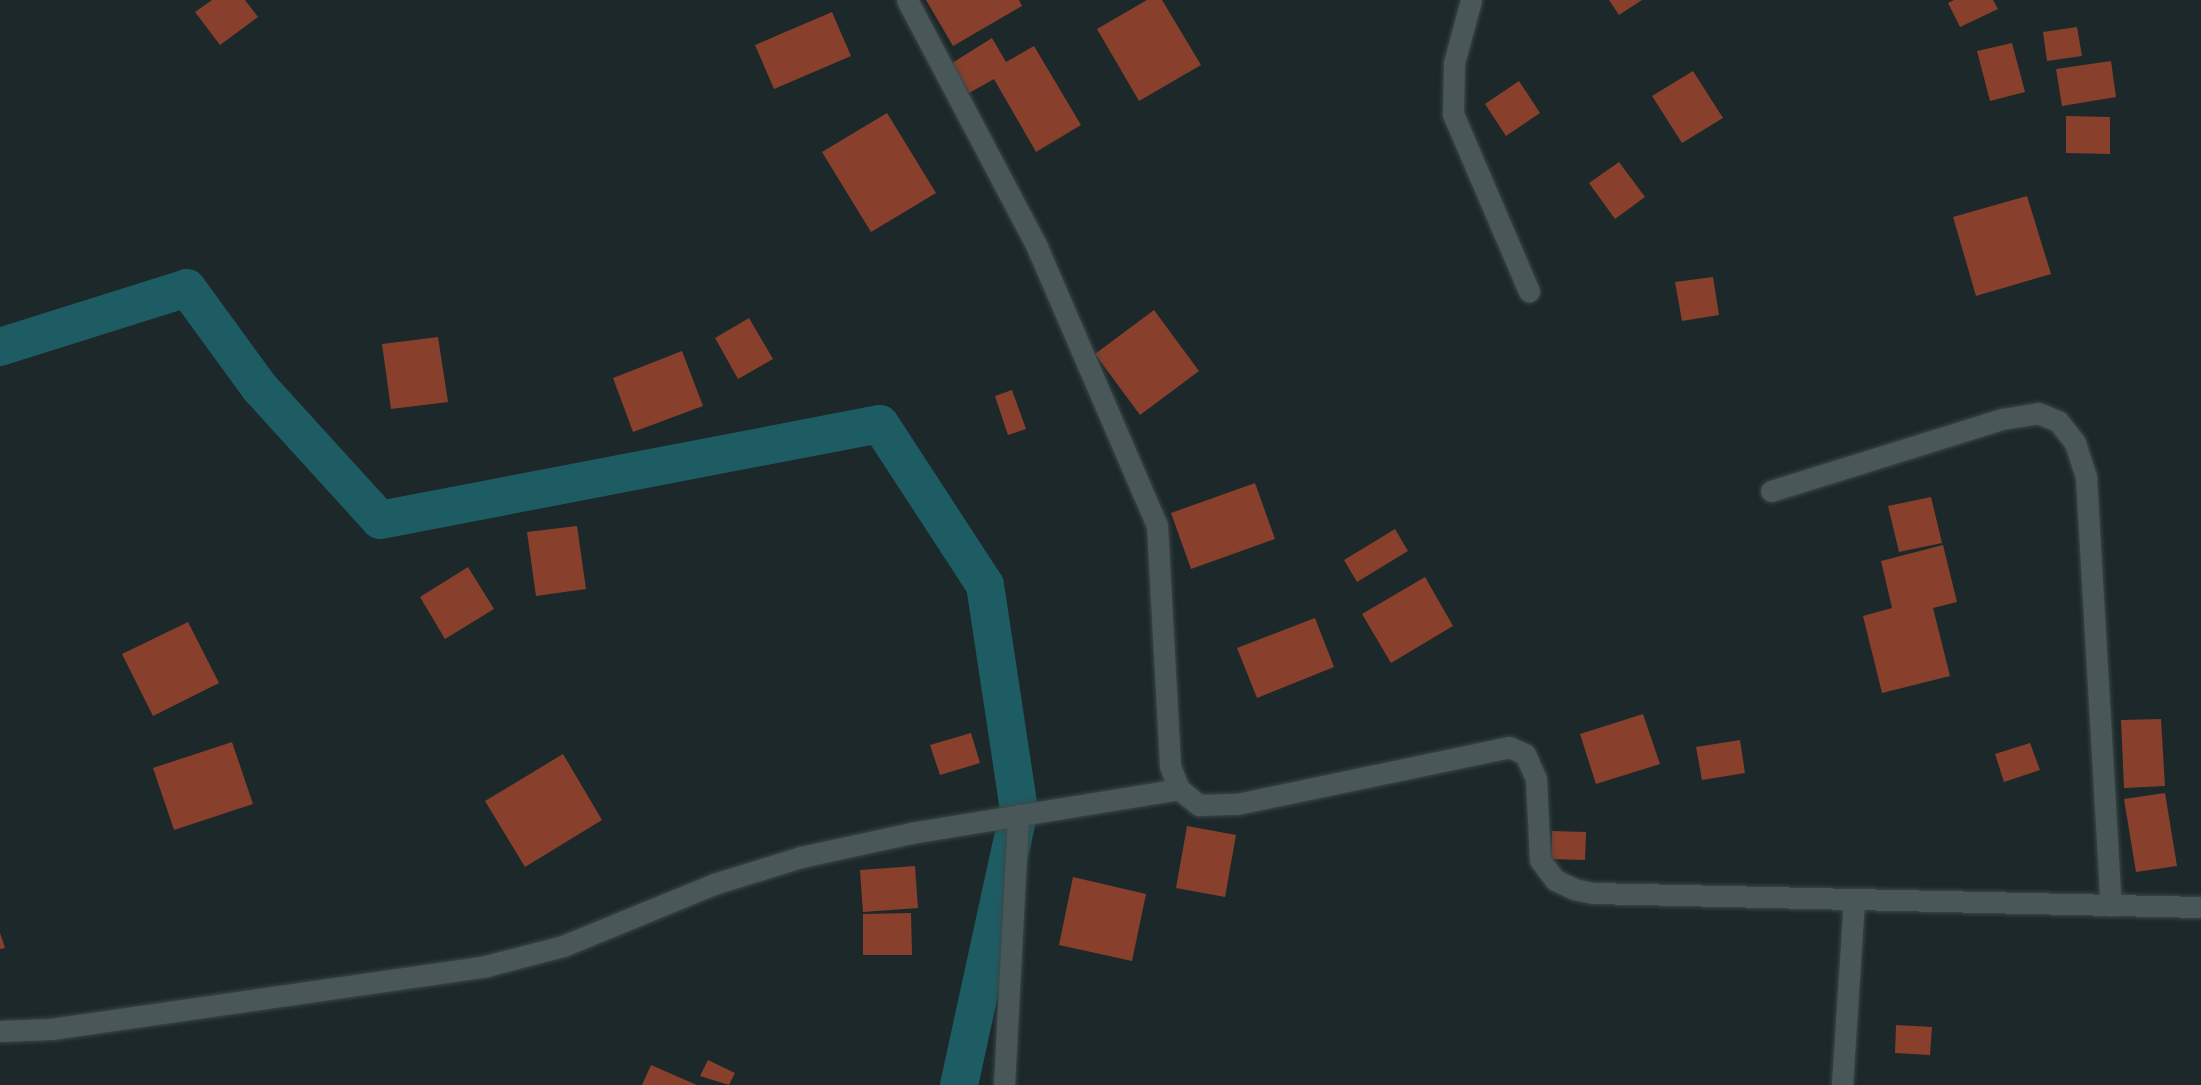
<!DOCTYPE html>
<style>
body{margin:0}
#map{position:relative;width:2201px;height:1085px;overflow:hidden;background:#1c2829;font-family:"Space Grotesk",sans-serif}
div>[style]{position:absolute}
.canal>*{height:38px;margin:-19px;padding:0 19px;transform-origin:19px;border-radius:19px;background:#1e5c63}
.building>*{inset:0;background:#88402c}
.roads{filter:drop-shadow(0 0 2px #3c4647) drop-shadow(0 0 2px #3c4647)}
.minor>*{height:21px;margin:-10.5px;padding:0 10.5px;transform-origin:10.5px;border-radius:10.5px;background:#4a5759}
span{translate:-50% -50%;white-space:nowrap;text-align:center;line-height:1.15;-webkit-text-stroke:5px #121e1f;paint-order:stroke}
</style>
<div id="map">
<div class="canal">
<div style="left:0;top:347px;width:196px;rotate:-17.5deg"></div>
<div style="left:187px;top:288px;width:124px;rotate:53.9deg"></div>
<div style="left:260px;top:388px;width:178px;rotate:47.7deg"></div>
<div style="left:380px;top:520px;width:509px;rotate:-10.87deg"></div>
<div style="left:880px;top:424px;width:192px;rotate:56.9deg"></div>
<div style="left:985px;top:585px;width:228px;rotate:81.4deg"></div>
<div style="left:1019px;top:810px;width:281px;rotate:102.3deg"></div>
</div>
<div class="building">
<div style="clip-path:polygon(212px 0,245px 0,258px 17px,220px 45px,195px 12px)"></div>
<div style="clip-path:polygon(926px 0,1019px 0,1022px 6px,953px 46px)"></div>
<div style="clip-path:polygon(1147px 0,1162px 0,1201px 65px,1139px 101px,1097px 29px)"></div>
<div style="clip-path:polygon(1609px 0,1642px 0,1619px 15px)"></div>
<div style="clip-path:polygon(1954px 0,1993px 0,1998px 9px,1960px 27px,1948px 3px)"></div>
<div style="clip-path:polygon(832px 12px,851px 56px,774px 89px,755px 45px)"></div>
<div style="clip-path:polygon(2077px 27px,2082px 56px,2047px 61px,2043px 32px)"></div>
<div style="clip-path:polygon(992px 38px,1006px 62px,1034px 46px,1081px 125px,1036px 152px,994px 79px,969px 93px,952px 63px)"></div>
<div style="clip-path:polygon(2012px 43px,2025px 92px,1990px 101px,1977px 51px)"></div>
<div style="clip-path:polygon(2111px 61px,2116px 97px,2062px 106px,2056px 69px)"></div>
<div style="clip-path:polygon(1693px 71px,1723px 118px,1682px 143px,1652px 96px)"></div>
<div style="clip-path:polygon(1519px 81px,1540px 113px,1506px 136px,1485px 104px)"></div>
<div style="clip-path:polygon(887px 113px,936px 193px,871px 232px,822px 152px)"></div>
<div style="clip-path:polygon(2066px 116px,2110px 117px,2110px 154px,2066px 153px)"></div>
<div style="clip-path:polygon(1619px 162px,1645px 197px,1615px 219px,1589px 183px)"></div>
<div style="clip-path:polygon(2027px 196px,2051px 274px,1976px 296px,1953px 217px)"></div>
<div style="clip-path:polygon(1713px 277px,1719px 315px,1682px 321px,1675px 282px)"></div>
<div style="clip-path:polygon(1154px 310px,1199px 371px,1140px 415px,1095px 354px)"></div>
<div style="clip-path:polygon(749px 318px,773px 359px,738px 379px,715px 338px)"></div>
<div style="clip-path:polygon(438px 337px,448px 402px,391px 409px,382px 344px)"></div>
<div style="clip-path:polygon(682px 351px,703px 406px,633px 432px,613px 378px)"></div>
<div style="clip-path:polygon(1012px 390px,1026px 429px,1008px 435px,995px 396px)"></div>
<div style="clip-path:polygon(1255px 483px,1275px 539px,1191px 569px,1171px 513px)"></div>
<div style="clip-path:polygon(1931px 497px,1942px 543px,1899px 552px,1888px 506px)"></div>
<div style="clip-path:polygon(577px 526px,586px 589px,536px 596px,527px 532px)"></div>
<div style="clip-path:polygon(1395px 529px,1408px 551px,1357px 582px,1344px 560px)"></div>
<div style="clip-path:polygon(1943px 545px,1957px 602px,1933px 608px,1950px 676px,1882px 693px,1863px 616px,1892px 608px,1881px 561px)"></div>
<div style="clip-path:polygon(468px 567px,494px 609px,445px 639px,420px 597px)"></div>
<div style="clip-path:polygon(1425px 577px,1453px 626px,1391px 663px,1362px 614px)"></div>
<div style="clip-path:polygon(1315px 618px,1334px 667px,1257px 698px,1237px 648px)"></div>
<div style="clip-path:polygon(188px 622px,219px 683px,153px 716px,122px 654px)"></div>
<div style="clip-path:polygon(1643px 714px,1660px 764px,1596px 784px,1580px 734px)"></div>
<div style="clip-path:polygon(2161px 719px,2165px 786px,2124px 788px,2121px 720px)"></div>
<div style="clip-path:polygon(971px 733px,980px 763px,940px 775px,930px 745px)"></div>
<div style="clip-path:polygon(1740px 740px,1745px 773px,1702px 780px,1696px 747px)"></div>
<div style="clip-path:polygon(232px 742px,253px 804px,174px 830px,153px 768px)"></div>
<div style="clip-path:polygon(2030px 743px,2040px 770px,2004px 782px,1995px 754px)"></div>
<div style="clip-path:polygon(563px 754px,602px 820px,525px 867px,485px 801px)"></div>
<div style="clip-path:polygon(2165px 793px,2177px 866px,2136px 872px,2124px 799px)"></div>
<div style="clip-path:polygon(1187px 826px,1236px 835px,1225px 897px,1176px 888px)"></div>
<div style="clip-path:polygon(1552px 831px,1586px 832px,1585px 860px,1551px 859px)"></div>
<div style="clip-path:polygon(915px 866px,918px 908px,863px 912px,860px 870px)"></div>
<div style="clip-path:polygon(1073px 877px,1146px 894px,1132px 961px,1059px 945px)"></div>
<div style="clip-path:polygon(911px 913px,912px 955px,863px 955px,863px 914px)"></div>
<div style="clip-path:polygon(0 933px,5px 948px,0 949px)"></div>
<div style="clip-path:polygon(1896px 1025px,1932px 1027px,1930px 1055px,1895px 1053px)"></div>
<div style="clip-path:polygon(708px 1060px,735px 1073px,729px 1085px,700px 1076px)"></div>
<div style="clip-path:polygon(651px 1065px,697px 1085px,642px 1085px)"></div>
</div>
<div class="roads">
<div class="minor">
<div style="left:907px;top:0;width:279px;rotate:62.2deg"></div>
<div style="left:1037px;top:247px;width:303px;rotate:66.7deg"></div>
<div style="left:1157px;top:525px;width:241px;rotate:86.9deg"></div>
<div style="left:1170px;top:766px;width:25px;rotate:69deg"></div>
<div style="left:1179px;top:789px;width:26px;rotate:39deg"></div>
<div style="left:1199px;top:805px;width:38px;rotate:-2deg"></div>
<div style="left:1237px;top:804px;width:278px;rotate:-11.8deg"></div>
<div style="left:1509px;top:747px;width:17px;rotate:24deg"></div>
<div style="left:1525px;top:754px;width:27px;rotate:66deg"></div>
<div style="left:1536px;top:779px;width:81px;rotate:87.2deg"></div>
<div style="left:1540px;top:860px;width:25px;rotate:53deg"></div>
<div style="left:1555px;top:880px;width:21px;rotate:25deg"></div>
<div style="left:1574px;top:889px;width:19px;rotate:12deg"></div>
<div style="left:1593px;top:893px;width:608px;rotate:1.32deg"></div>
<div style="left:1471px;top:0;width:65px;rotate:105.1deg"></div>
<div style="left:1454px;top:63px;width:51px;rotate:91.1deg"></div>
<div style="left:1453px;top:114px;width:193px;rotate:66.8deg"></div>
<div style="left:1771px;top:491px;width:242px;rotate:-17.3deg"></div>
<div style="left:2002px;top:419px;width:36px;rotate:-9deg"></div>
<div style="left:2038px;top:413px;width:22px;rotate:22deg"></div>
<div style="left:2058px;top:421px;width:28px;rotate:52deg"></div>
<div style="left:2075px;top:443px;width:36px;rotate:72deg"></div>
<div style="left:2086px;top:477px;width:429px;rotate:86.7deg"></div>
<div style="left:0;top:1031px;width:51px;rotate:-2.2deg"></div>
<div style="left:51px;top:1029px;width:440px;rotate:-8.2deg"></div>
<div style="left:486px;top:966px;width:80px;rotate:-14.6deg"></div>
<div style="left:563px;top:946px;width:163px;rotate:-22.3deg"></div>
<div style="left:714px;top:884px;width:91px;rotate:-17.2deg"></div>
<div style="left:801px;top:857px;width:113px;rotate:-12.3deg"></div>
<div style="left:911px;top:833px;width:272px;rotate:-9.3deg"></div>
<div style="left:1004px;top:1085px;width:270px;rotate:-87deg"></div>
<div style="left:1842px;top:1085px;width:185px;rotate:-86.3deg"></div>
</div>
</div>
</div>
